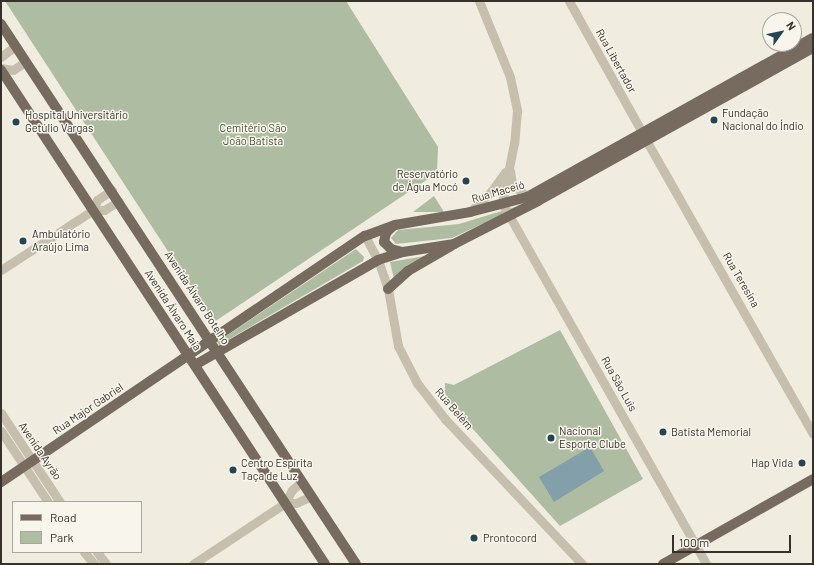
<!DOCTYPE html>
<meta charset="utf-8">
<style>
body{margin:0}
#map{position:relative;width:814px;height:565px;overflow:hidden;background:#f0ece0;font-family:Barlow,sans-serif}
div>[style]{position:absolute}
.green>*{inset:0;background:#aebda1}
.water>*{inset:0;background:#829faa}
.minor>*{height:9px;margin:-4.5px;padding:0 4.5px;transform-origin:4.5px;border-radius:4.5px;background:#c7bfad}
.major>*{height:10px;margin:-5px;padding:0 5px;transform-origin:5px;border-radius:5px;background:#766b5e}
.dots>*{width:11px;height:11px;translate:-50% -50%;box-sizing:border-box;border:2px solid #f8f5ec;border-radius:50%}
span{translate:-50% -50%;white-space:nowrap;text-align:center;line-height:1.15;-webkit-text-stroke:3px #f8f5ec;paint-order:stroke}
.street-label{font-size:11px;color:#36312b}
.poi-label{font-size:11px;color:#36312b}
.left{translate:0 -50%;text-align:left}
.right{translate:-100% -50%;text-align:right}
.park-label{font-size:11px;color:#3f5131}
.frame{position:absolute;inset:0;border:2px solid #36312b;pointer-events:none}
.legend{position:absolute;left:12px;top:501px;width:130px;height:52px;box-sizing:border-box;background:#f8f5ec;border:1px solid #aaa79f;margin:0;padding:5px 7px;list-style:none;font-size:12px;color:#36312b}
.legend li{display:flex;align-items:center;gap:8px;height:20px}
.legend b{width:20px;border:1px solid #aaa79f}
.north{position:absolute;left:762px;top:12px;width:40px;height:40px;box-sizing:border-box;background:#f8f5ec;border:1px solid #aaa79f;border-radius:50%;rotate:57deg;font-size:11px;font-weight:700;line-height:16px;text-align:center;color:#36312b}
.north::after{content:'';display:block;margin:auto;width:14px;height:18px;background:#254553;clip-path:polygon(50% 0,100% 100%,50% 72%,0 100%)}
.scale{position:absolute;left:672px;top:535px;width:119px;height:18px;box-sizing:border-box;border:2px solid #36312b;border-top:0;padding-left:5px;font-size:12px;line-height:14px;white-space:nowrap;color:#36312b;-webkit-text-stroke:3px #f8f5ec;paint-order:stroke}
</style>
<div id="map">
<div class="green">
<div style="clip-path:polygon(5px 1px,346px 1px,438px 147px,437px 173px,214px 322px)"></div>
<div style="clip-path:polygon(434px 196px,444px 212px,413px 212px)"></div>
<div style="clip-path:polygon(525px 204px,452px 238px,396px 244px,391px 238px,398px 230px,459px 224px)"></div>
<div style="clip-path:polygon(356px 249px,364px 257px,363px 261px,219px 345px,217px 342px)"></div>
<div style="clip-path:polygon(431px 255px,394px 279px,390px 262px)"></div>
<div style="clip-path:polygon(560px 330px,643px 479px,560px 526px,445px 398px,445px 383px,454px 385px)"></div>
</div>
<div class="water">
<div style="clip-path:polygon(590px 447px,604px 471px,554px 502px,539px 477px)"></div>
</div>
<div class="minor">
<div style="left:479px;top:1px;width:82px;rotate:67.8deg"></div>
<div style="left:510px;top:77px;width:35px;rotate:78deg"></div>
<div style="left:517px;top:111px;width:32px;rotate:95deg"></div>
<div style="left:514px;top:143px;width:61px;rotate:101.3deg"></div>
<div style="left:502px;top:203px;width:415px;rotate:60.5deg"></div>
<div style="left:569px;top:1px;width:150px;rotate:60.9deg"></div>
<div style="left:1px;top:57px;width:18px;rotate:-38deg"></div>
<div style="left:1px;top:68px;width:12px;rotate:9deg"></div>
<div style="left:13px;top:70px;width:14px;rotate:-34deg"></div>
<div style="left:646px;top:140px;width:338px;rotate:60.4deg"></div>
<div style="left:510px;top:171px;width:12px;rotate:81deg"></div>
<div style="left:512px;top:183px;width:21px;rotate:43deg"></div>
<div style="left:93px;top:210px;width:11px;rotate:-68deg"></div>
<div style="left:97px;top:200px;width:18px;rotate:-34deg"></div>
<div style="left:470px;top:212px;width:28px;rotate:-44deg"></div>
<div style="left:490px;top:193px;width:26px;rotate:-54deg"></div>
<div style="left:365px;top:236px;width:27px;rotate:62deg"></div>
<div style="left:378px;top:260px;width:31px;rotate:71deg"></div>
<div style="left:388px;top:289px;width:58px;rotate:80deg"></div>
<div style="left:398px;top:346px;width:42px;rotate:62.8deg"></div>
<div style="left:417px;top:383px;width:46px;rotate:52.1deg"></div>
<div style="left:445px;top:419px;width:199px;rotate:46.6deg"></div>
<div style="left:1px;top:270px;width:110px;rotate:-33.1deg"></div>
<div style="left:93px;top:210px;width:11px"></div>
<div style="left:104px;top:210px;width:17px;rotate:-31deg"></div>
<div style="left:1px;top:413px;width:107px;rotate:56.5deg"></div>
<div style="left:1px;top:431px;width:85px;rotate:56.5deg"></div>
<div style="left:285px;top:503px;width:11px"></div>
<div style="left:296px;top:503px;width:17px;rotate:-24deg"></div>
<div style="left:84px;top:552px;width:16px;rotate:50deg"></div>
<div style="left:97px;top:552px;width:15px;rotate:53deg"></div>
<div style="left:193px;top:564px;width:110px;rotate:-33.5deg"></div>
<div style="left:285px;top:503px;width:15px;rotate:-62deg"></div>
<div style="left:292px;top:490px;width:13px;rotate:-42deg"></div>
</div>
<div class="major">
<div style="left:1px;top:24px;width:646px;rotate:56.68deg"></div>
<div style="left:1px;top:70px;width:591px;rotate:56.74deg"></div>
<div style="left:393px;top:226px;width:10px;rotate:135deg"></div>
<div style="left:386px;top:233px;width:9px;rotate:103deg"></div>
<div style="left:384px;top:242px;width:10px;rotate:45deg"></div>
<div style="left:391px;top:249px;width:11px;rotate:15deg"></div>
<div style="left:388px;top:289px;width:27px;rotate:-42deg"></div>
<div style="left:408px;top:271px;width:50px;rotate:-30.2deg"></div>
<div style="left:195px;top:365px;width:211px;rotate:-29.8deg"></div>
<div style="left:378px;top:260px;width:26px;rotate:-18deg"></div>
<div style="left:403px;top:252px;width:52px;rotate:-8.9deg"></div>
<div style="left:454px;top:244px;width:94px;rotate:-27.1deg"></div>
<div style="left:538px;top:201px;width:315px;rotate:-29.1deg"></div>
<div style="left:1px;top:482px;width:439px;rotate:-34.1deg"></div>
<div style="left:365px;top:236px;width:32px;rotate:-20deg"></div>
<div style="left:395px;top:225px;width:76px;rotate:-9.8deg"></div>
<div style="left:470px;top:212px;width:59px;rotate:-14.7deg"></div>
<div style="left:527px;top:197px;width:327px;rotate:-29.1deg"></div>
<div style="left:663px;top:564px;width:172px;rotate:-29.5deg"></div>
</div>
<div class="dots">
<div style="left:714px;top:120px;background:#254553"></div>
<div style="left:16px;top:122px;background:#254553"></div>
<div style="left:466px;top:181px;background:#254553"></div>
<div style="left:23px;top:241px;background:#254553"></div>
<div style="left:663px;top:432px;background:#254553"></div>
<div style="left:551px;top:438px;background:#254553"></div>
<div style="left:802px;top:463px;background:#254553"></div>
<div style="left:233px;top:470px;background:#254553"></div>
<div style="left:474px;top:538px;background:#254553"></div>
</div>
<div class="street-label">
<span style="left:616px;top:61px;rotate:61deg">Rua Libertador</span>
<span style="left:498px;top:192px;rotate:-16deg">Rua Maceió</span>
<span style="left:741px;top:280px;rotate:60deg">Rua Teresina</span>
<span style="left:197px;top:298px;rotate:57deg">Avenida Álvaro Botelho</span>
<span style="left:173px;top:310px;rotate:57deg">Avenida Álvaro Maia</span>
<span style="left:619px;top:384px;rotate:61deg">Rua São Luis</span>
<span style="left:88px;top:409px;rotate:-34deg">Rua Major Gabriel</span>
<span style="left:454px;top:409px;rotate:49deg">Rua Belém</span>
<span style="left:40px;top:451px;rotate:56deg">Avenida Ayrão</span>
</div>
<div class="poi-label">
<span class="left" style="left:722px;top:120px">Fundação<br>Nacional do Índio</span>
<span class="left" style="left:25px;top:122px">Hospital Universitário<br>Getúlio Vargas</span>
<span class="right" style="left:458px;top:181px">Reservatório<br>de Água Mocó</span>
<span class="left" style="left:32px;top:241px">Ambulatório<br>Araújo Lima</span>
<span class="left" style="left:559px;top:438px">Nacional<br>Esporte Clube</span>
<span class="left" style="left:671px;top:432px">Batista Memorial</span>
<span class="right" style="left:793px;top:463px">Hap Vida</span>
<span class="left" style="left:241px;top:470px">Centro Espírita<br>Taça de Luz</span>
<span class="left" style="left:483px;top:538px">Prontocord</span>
</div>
<div class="park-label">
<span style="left:253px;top:135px">Cemitério São<br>João Batista</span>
</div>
<div class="frame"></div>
<ul class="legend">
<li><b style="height:5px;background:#766b5e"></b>Road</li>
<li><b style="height:11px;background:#aebda1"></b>Park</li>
</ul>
<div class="north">N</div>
<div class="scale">100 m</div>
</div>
